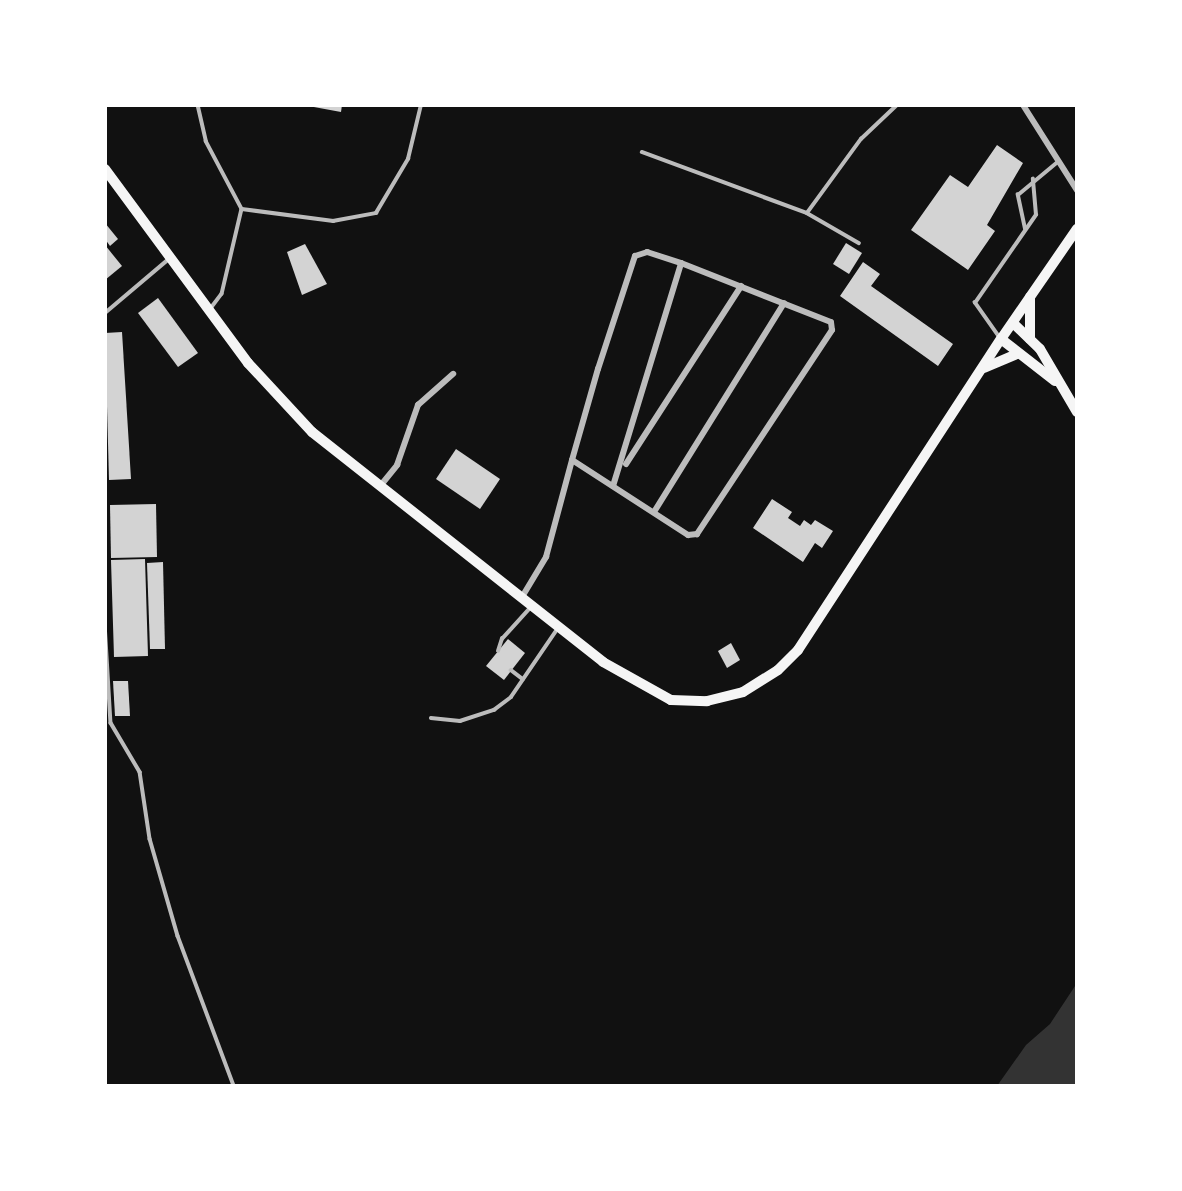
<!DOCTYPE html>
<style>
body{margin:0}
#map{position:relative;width:1182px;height:1191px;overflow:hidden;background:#111;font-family:"PT Sans",sans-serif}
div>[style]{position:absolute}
.water>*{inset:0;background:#333}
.building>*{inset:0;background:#d3d3d3}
.service>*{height:3.5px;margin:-1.75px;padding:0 1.75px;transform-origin:1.75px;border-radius:1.75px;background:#bcbcbc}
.minor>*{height:6px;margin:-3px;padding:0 3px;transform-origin:3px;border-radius:3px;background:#bcbcbc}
.primary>*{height:10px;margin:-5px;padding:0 5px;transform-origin:5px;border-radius:5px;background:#f5f5f5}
.trunk>*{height:10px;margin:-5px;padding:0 5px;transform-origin:5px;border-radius:5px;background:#f5f5f5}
span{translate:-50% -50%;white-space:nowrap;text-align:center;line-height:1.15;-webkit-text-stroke:6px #fff;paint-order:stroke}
.frame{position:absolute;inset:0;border:107px solid #fff;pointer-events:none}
</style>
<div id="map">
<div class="water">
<div style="clip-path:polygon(1077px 983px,1077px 1086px,997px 1086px,1026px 1045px,1050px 1024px)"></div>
</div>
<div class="building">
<div style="clip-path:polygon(303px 105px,342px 105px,341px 112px)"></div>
<div style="clip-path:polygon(997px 145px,1023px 163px,987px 225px,995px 231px,968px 270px,911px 230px,950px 175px,968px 187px)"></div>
<div style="clip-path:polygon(105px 223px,118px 239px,110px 246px,105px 239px)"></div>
<div style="clip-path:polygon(846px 243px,862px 253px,849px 274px,833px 264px)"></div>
<div style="clip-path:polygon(305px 244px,327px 284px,302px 295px,287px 252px)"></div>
<div style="clip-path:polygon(105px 245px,122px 266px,105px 280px)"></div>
<div style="clip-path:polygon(863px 262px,880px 274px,871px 286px,953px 344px,938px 366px,840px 296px)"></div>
<div style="clip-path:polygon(158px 298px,198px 353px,178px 367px,138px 313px)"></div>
<div style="clip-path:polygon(122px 332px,131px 479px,109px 480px,105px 333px)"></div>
<div style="clip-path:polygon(456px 449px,500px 479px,480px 509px,436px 479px)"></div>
<div style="clip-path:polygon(772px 499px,792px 512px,788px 518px,800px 526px,804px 520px,811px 525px,815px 520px,833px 531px,822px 548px,815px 543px,803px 562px,753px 528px)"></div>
<div style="clip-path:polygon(156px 504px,157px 557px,111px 558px,110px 505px)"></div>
<div style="clip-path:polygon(145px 559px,148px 656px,114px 657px,111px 560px)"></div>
<div style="clip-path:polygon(163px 562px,165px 649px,150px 649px,147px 563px)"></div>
<div style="clip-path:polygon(508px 639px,525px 653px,504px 680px,486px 666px)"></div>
<div style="clip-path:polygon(731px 643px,740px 660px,727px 668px,718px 651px)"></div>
<div style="clip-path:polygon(113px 681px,128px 681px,130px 716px,115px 716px)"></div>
</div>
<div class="service">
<div style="left:198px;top:105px;width:37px;rotate:77deg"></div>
<div style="left:206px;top:141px;width:77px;rotate:62.1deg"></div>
<div style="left:242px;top:209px;width:87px;rotate:103.2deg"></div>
<div style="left:222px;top:294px;width:20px;rotate:127deg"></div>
<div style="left:642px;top:152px;width:176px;rotate:20.3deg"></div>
<div style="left:807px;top:213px;width:60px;rotate:30deg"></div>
<div style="left:242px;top:209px;width:92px;rotate:7.5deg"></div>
<div style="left:333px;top:221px;width:44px;rotate:-10.5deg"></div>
<div style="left:376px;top:213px;width:63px;rotate:-59.3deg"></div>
<div style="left:408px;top:159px;width:56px;rotate:-76.5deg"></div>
<div style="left:807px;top:213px;width:92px;rotate:-53.9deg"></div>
<div style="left:861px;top:139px;width:50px;rotate:-43.4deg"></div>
<div style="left:1025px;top:229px;width:35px;rotate:-102deg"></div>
<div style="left:1018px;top:195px;width:53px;rotate:-39.7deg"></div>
<div style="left:105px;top:313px;width:84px;rotate:-40.2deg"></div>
<div style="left:999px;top:337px;width:42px;rotate:-125.2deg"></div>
<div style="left:975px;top:303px;width:107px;rotate:-55.3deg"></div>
<div style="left:1036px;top:215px;width:36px;rotate:-95deg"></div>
<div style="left:105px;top:623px;width:100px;rotate:86.6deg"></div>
<div style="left:111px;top:723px;width:57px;rotate:59.4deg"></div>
<div style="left:140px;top:772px;width:68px;rotate:81.5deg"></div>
<div style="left:150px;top:839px;width:101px;rotate:73.9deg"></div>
<div style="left:178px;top:936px;width:160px;rotate:69.5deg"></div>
<div style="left:498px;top:651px;width:13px;rotate:-72deg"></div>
<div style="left:502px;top:639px;width:43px;rotate:-47.8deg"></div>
<div style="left:511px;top:670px;width:15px;rotate:37deg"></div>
<div style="left:431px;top:718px;width:29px;rotate:6deg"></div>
<div style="left:460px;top:721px;width:36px;rotate:-18deg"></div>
<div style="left:494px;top:710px;width:21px;rotate:-37deg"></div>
<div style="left:511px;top:697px;width:83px;rotate:-55.7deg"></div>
</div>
<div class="minor">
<div style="left:1023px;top:105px;width:101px;rotate:57.6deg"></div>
<div style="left:626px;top:464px;width:212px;rotate:-57.1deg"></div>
<div style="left:381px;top:485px;width:26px;rotate:-51deg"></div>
<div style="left:397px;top:465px;width:64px;rotate:-70.7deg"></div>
<div style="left:418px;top:405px;width:47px;rotate:-41.5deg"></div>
<div style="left:613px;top:486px;width:233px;rotate:-73deg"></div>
<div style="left:654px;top:512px;width:246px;rotate:-58.1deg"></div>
<div style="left:522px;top:597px;width:47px;rotate:-59deg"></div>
<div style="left:546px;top:557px;width:100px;rotate:-75deg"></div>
<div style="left:572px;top:460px;width:95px;rotate:-74.1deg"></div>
<div style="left:598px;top:369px;width:119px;rotate:-71.9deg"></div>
<div style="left:635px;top:256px;width:13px;rotate:-18deg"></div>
<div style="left:647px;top:252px;width:36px;rotate:18deg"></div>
<div style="left:681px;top:263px;width:161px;rotate:21.5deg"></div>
<div style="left:831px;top:322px;width:8px;rotate:83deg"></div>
<div style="left:832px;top:330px;width:245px;rotate:123.5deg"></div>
<div style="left:697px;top:534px;width:9px;rotate:174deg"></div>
<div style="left:688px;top:535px;width:138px;rotate:-147.1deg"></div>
</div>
<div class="primary">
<div style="left:105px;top:169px;width:241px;rotate:53.6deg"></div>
<div style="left:248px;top:363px;width:94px;rotate:47.2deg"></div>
<div style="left:312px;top:432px;width:371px;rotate:38.3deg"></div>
<div style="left:603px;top:662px;width:78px;rotate:29.2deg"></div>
<div style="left:671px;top:700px;width:36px;rotate:2deg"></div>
<div style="left:707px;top:701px;width:37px;rotate:-14deg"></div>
<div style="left:743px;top:692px;width:41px;rotate:-32.2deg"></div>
<div style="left:778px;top:670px;width:28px;rotate:-45deg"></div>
<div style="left:798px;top:650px;width:371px;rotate:-56.9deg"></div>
</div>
<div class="trunk">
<div style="left:1030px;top:297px;width:42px;rotate:90deg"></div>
<div style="left:1013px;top:323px;width:37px;rotate:44deg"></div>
<div style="left:1040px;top:349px;width:73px;rotate:59.6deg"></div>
<div style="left:984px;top:368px;width:36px;rotate:-23deg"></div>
<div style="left:1055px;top:381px;width:68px;rotate:-142.1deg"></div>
<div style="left:1001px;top:339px;width:134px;rotate:-55.4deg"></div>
</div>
<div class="frame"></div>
</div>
